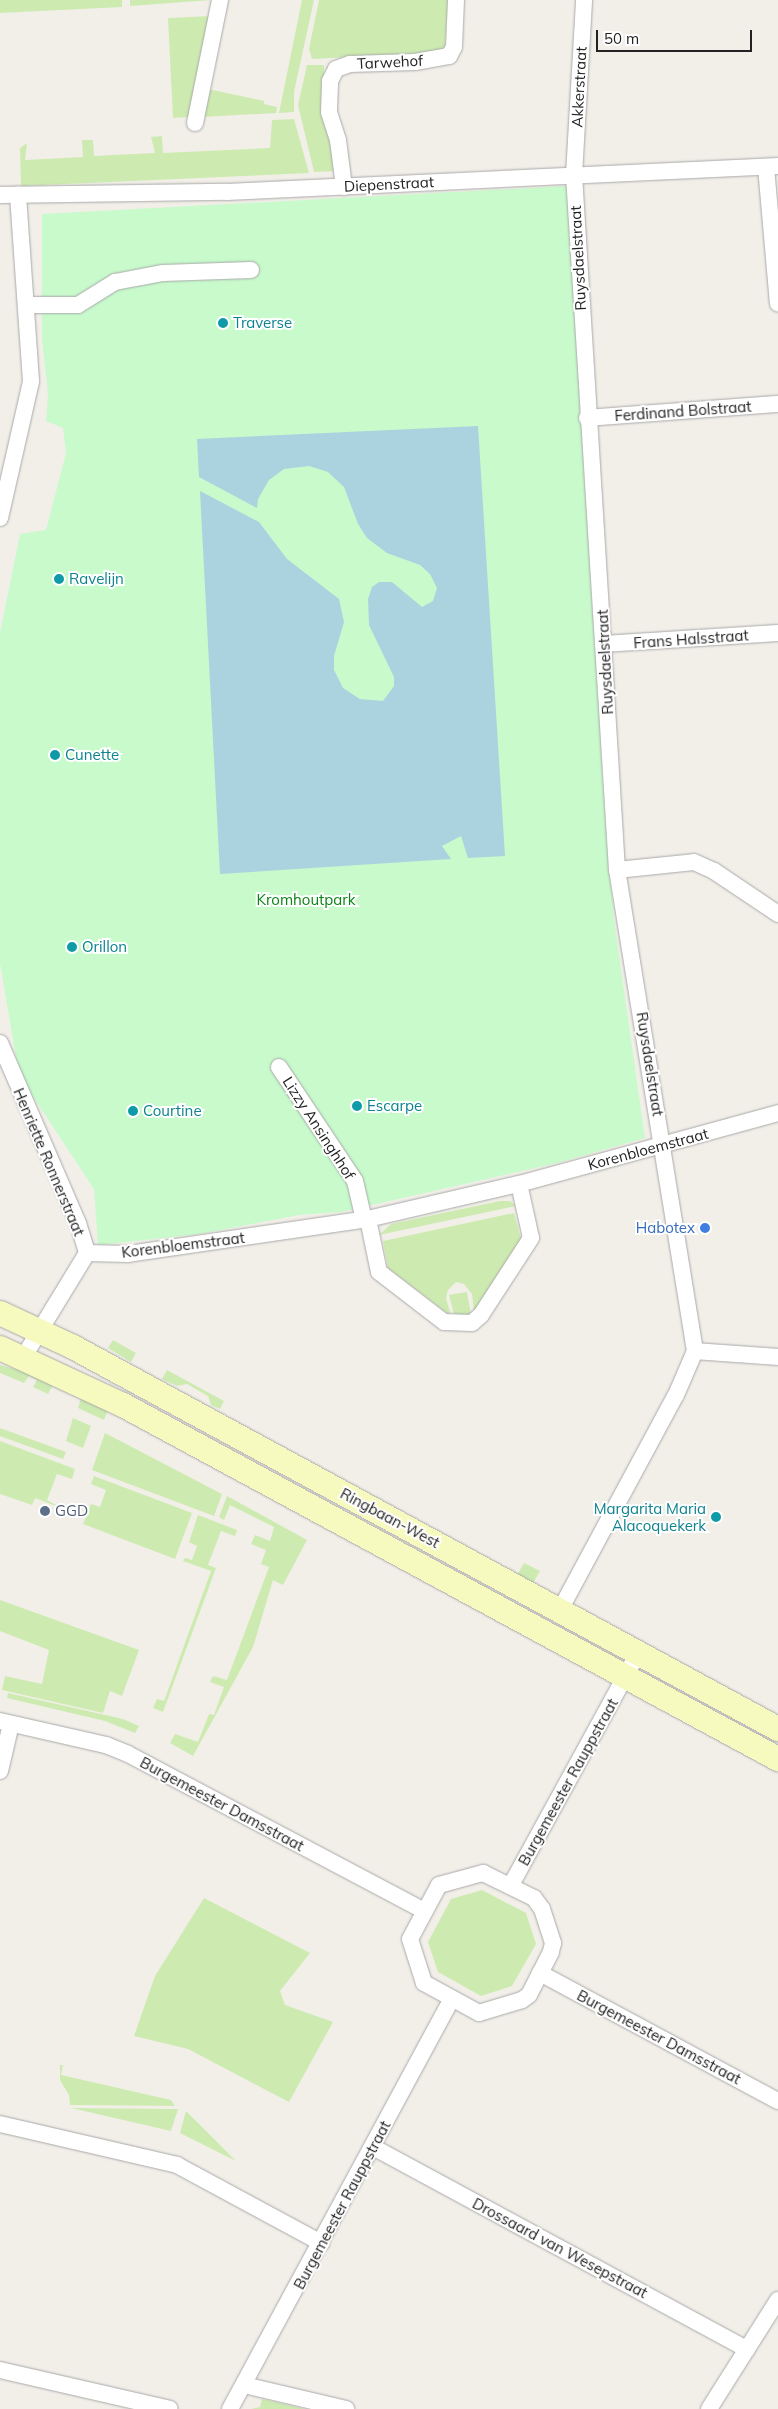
<!DOCTYPE html>
<style>
body{margin:0}
#map{position:relative;width:778px;height:2409px;overflow:hidden;background:#f2efe9;font-family:Mulish,sans-serif}
div>[style]{position:absolute}
.grass>*{inset:0;background:#cdebb0}
.park>*{inset:0;background:#c8facc}
.water>*{inset:0;background:#aad3df}
.roads{filter:drop-shadow(0 0 1px #a9a9a9) drop-shadow(0 0 1px #a9a9a9)}
.minor>*{height:16px;margin:-8px;padding:0 8px;transform-origin:8px;border-radius:8px;background:#fff}
.secondary>*{height:24px;margin:-12px;padding:0 12px;transform-origin:12px;border-radius:12px;background:#f7fabf}
.dots>*{width:14px;height:14px;translate:-50% -50%;box-sizing:border-box;border:2px solid #fff;border-radius:50%}
span{translate:-50% -50%;white-space:nowrap;text-align:center;line-height:1.15;-webkit-text-stroke:4px #fff;paint-order:stroke}
.street-label{font-size:15px;color:#222}
.culture-label{font-size:15px;color:#0d838f}
.left{translate:0 -50%;text-align:left}
.right{translate:-100% -50%;text-align:right}
.park-label{font-size:15px;color:#0c8416}
.shop-label{font-size:15px;color:#366cbe}
.service-label{font-size:15px;color:#4e5e75}
.scale{position:absolute;left:596px;top:30px;width:156px;height:22px;box-sizing:border-box;border:2px solid #222;border-top:0;padding-left:6px;font-size:15px;line-height:18px;white-space:nowrap;color:#222;-webkit-text-stroke:4px #fff;paint-order:stroke}
</style>
<div id="map">
<div class="grass">
<div style="clip-path:polygon(0 0,122px 0,122px 7px,0 13px)"></div>
<div style="clip-path:polygon(130px 0,212px 0,130px 6px)"></div>
<div style="clip-path:polygon(302px 0,314px 0,294px 92px,294px 112px,279px 113px)"></div>
<div style="clip-path:polygon(319px 0,448px 0,445px 47px,437px 52px,312px 59px,309px 49px)"></div>
<div style="clip-path:polygon(211px 16px,190px 117px,173px 118px,168px 18px)"></div>
<div style="clip-path:polygon(307px 65px,324px 65px,324px 105px,335px 171px,314px 172px,298px 105px)"></div>
<div style="clip-path:polygon(208px 89px,264px 101px,264px 104px,277px 107px,276px 113px,202px 117px)"></div>
<div style="clip-path:polygon(294px 119px,309px 173px,21px 186px,20px 148px,27px 143px,25px 160px,83px 157px,82px 140px,93px 140px,94px 156px,155px 153px,151px 137px,162px 136px,163px 153px,270px 148px,272px 120px)"></div>
<div style="clip-path:polygon(500px 1201px,510px 1201px,516px 1206px,379px 1235px,391px 1224px)"></div>
<div style="clip-path:polygon(514px 1213px,521px 1239px,474px 1312px,472px 1294px,464px 1284px,456px 1282px,448px 1290px,446px 1298px,451px 1316px,388px 1268px,383px 1241px)"></div>
<div style="clip-path:polygon(467px 1292px,471px 1315px,455px 1318px,449px 1295px)"></div>
<div style="clip-path:polygon(113px 1340px,136px 1353px,131px 1362px,108px 1348px)"></div>
<div style="clip-path:polygon(0 1365px,26px 1372px,53px 1385px,48px 1394px,33px 1387px,37px 1380px,29px 1376px,24px 1383px,0 1373px)"></div>
<div style="clip-path:polygon(167px 1370px,224px 1401px,220px 1409px,211px 1405px,208px 1396px,187px 1384px,177px 1386px,162px 1379px)"></div>
<div style="clip-path:polygon(81px 1398px,108px 1410px,104px 1420px,78px 1408px)"></div>
<div style="clip-path:polygon(73px 1418px,91px 1426px,83px 1448px,66px 1441px)"></div>
<div style="clip-path:polygon(0 1428px,66px 1452px,63px 1459px,0 1436px)"></div>
<div style="clip-path:polygon(105px 1433px,222px 1494px,214px 1516px,92px 1470px)"></div>
<div style="clip-path:polygon(0 1441px,75px 1469px,72px 1479px,57px 1474px,47px 1500px,61px 1508px,35px 1498px,32px 1505px,0 1494px)"></div>
<div style="clip-path:polygon(94px 1476px,192px 1513px,175px 1559px,83px 1524px,91px 1504px,100px 1507px,106px 1490px,91px 1484px)"></div>
<div style="clip-path:polygon(227px 1496px,307px 1540px,283px 1585px,273px 1580px,253px 1647px,193px 1756px,170px 1743px,175px 1734px,198px 1742px,209px 1714px,214px 1715px,224px 1687px,210px 1682px,213px 1676px,227px 1680px,269px 1567px,261px 1564px,266px 1550px,251px 1544px,255px 1535px,270px 1541px,274px 1527px,230px 1505px,224px 1520px,219px 1517px)"></div>
<div style="clip-path:polygon(198px 1515px,237px 1530px,235px 1536px,221px 1531px,208px 1565px,216px 1568px,163px 1712px,153px 1708px,157px 1699px,164px 1701px,211px 1571px,183px 1561px,185px 1558px,192px 1560px,197px 1546px,189px 1542px)"></div>
<div style="clip-path:polygon(524px 1563px,540px 1571px,532px 1585px,516px 1577px)"></div>
<div style="clip-path:polygon(0 1600px,139px 1650px,122px 1696px,110px 1691px,103px 1713px,2px 1690px,5px 1676px,42px 1684px,49px 1650px,0 1631px)"></div>
<div style="clip-path:polygon(8px 1693px,123px 1719px,139px 1726px,135px 1733px,105px 1721px,7px 1698px)"></div>
<div style="clip-path:polygon(482px 1890px,526px 1913px,536px 1944px,512px 1986px,481px 1996px,438px 1972px,428px 1942px,451px 1899px)"></div>
<div style="clip-path:polygon(204px 1898px,310px 1953px,280px 1991px,285px 2005px,333px 2022px,289px 2102px,188px 2049px,134px 2036px,155px 1976px)"></div>
<div style="clip-path:polygon(60px 2065px,63px 2065px,61px 2075px,171px 2100px,175px 2106px,70px 2105px,69px 2095px,60px 2080px)"></div>
<div style="clip-path:polygon(71px 2108px,178px 2109px,171px 2131px)"></div>
<div style="clip-path:polygon(186px 2111px,235px 2160px,234px 2160px,180px 2133px)"></div>
<div style="clip-path:polygon(262px 2399px,271px 2401px,305px 2409px,251px 2409px,260px 2407px)"></div>
</div>
<div class="park">
<div style="clip-path:polygon(567px 186px,605px 812px,614px 920px,645px 1138px,557px 1163px,341px 1212px,299px 1215px,199px 1234px,98px 1245px,94px 1189px,19px 1075px,0 963px,0 633px,20px 534px,46px 530px,66px 453px,63px 428px,46px 421px,48px 394px,42px 339px,42px 214px)"></div>
</div>
<div class="water">
<div style="clip-path:polygon(478px 426px,505px 856px,468px 858px,461px 836px,442px 846px,451px 859px,220px 874px,200px 491px,259px 522px,287px 559px,339px 599px,344px 622px,334px 656px,334px 670px,343px 688px,360px 699px,383px 701px,394px 686px,394px 677px,369px 625px,368px 599px,372px 587px,379px 582px,392px 582px,422px 607px,433px 601px,437px 588px,430px 574px,420px 565px,387px 553px,367px 538px,358px 524px,344px 487px,328px 472px,309px 466px,284px 469px,269px 480px,258px 499px,257px 508px,199px 477px,197px 439px)"></div>
</div>
<div class="roads">
<div class="minor">
<div style="left:195px;top:123px;width:126px;rotate:-78.5deg"></div>
<div style="left:766px;top:167px;width:137px;rotate:85deg"></div>
<div style="left:344px;top:187px;width:47px;rotate:-97.3deg"></div>
<div style="left:338px;top:140px;width:29px;rotate:-108deg"></div>
<div style="left:329px;top:112px;width:31px;rotate:-88deg"></div>
<div style="left:330px;top:81px;width:13px;rotate:-63deg"></div>
<div style="left:336px;top:69px;width:15px;rotate:-20deg"></div>
<div style="left:350px;top:64px;width:65px;rotate:-1.8deg"></div>
<div style="left:415px;top:62px;width:35px;rotate:-10deg"></div>
<div style="left:449px;top:56px;width:10px;rotate:-61deg"></div>
<div style="left:454px;top:47px;width:47px;rotate:-87.6deg"></div>
<div style="left:0;top:195px;width:227px;rotate:-0.8deg"></div>
<div style="left:227px;top:192px;width:552px;rotate:-2.7deg"></div>
<div style="left:27px;top:305px;width:51px"></div>
<div style="left:78px;top:305px;width:44px;rotate:-31.9deg"></div>
<div style="left:115px;top:282px;width:49px;rotate:-10.6deg"></div>
<div style="left:163px;top:273px;width:88px;rotate:-2deg"></div>
<div style="left:587px;top:418px;width:192px;rotate:-4.2deg"></div>
<div style="left:0;top:518px;width:140px;rotate:-77.2deg"></div>
<div style="left:31px;top:381px;width:187px;rotate:-94deg"></div>
<div style="left:603px;top:644px;width:175px;rotate:-3.6deg"></div>
<div style="left:617px;top:870px;width:77px;rotate:-5.9deg"></div>
<div style="left:694px;top:862px;width:22px;rotate:24deg"></div>
<div style="left:714px;top:871px;width:77px;rotate:33.9deg"></div>
<div style="left:0;top:1043px;width:196px;rotate:66.6deg"></div>
<div style="left:78px;top:1223px;width:31px;rotate:73deg"></div>
<div style="left:279px;top:1067px;width:137px;rotate:56.3deg"></div>
<div style="left:355px;top:1181px;width:40px;rotate:77deg"></div>
<div style="left:368px;top:1219px;width:54px;rotate:78.3deg"></div>
<div style="left:379px;top:1272px;width:82px;rotate:37.6deg"></div>
<div style="left:444px;top:1322px;width:28px;rotate:2deg"></div>
<div style="left:472px;top:1323px;width:12px;rotate:-42deg"></div>
<div style="left:481px;top:1315px;width:92px;rotate:-57deg"></div>
<div style="left:531px;top:1238px;width:55px;rotate:-102.5deg"></div>
<div style="left:87px;top:1253px;width:41px;rotate:1.4deg"></div>
<div style="left:128px;top:1254px;width:243px;rotate:-8.3deg"></div>
<div style="left:368px;top:1219px;width:155px;rotate:-13.1deg"></div>
<div style="left:519px;top:1184px;width:269px;rotate:-15.3deg"></div>
<div style="left:695px;top:1351px;width:83px;rotate:4.1deg"></div>
<div style="left:23px;top:1358px;width:123px;rotate:-58.6deg"></div>
<div style="left:560px;top:1610px;width:244px;rotate:-61.7deg"></div>
<div style="left:676px;top:1395px;width:48px;rotate:-66.6deg"></div>
<div style="left:695px;top:1351px;width:487px;rotate:-99.2deg"></div>
<div style="left:617px;top:870px;width:696px;rotate:-93.54deg"></div>
<div style="left:574px;top:175px;width:175px;rotate:-86.7deg"></div>
<div style="left:0;top:1721px;width:109px;rotate:12.8deg"></div>
<div style="left:106px;top:1745px;width:24px;rotate:22deg"></div>
<div style="left:128px;top:1754px;width:335px;rotate:27.9deg"></div>
<div style="left:0;top:1771px;width:48px;rotate:-76.8deg"></div>
<div style="left:483px;top:1873px;width:57px;rotate:26.1deg"></div>
<div style="left:534px;top:1898px;width:14px;rotate:54deg"></div>
<div style="left:542px;top:1909px;width:36px;rotate:72deg"></div>
<div style="left:553px;top:1943px;width:9px;rotate:103deg"></div>
<div style="left:551px;top:1952px;width:48px;rotate:117.1deg"></div>
<div style="left:529px;top:1995px;width:9px;rotate:144deg"></div>
<div style="left:522px;top:2000px;width:45px;rotate:163.2deg"></div>
<div style="left:479px;top:2013px;width:63px;rotate:-151.4deg"></div>
<div style="left:424px;top:1983px;width:46px;rotate:-107.7deg"></div>
<div style="left:410px;top:1939px;width:61px;rotate:-61.8deg"></div>
<div style="left:439px;top:1885px;width:46px;rotate:-15.3deg"></div>
<div style="left:511px;top:1885px;width:264px;rotate:-61.3deg"></div>
<div style="left:540px;top:1973px;width:270px;rotate:28.3deg"></div>
<div style="left:0;top:2124px;width:182px;rotate:13deg"></div>
<div style="left:177px;top:2165px;width:164px;rotate:28.4deg"></div>
<div style="left:373px;top:2147px;width:425px;rotate:28.4deg"></div>
<div style="left:0;top:2370px;width:174px;rotate:12.9deg"></div>
<div style="left:244px;top:2385px;width:105px;rotate:13.2deg"></div>
<div style="left:230px;top:2409px;width:466px;rotate:-61.6deg"></div>
<div style="left:709px;top:2409px;width:129px;rotate:-57.7deg"></div>
</div>
<div class="secondary">
<div style="left:0;top:1313px;width:81px;rotate:25deg"></div>
<div style="left:73px;top:1347px;width:802px;rotate:28.45deg"></div>
<div style="left:0;top:1348px;width:136px;rotate:24.9deg"></div>
<div style="left:123px;top:1405px;width:745px;rotate:28.39deg"></div>
</div>
</div>
<div class="dots">
<div style="left:223px;top:323px;background:#0f9aa8"></div>
<div style="left:59px;top:579px;background:#0f9aa8"></div>
<div style="left:55px;top:755px;background:#0f9aa8"></div>
<div style="left:72px;top:947px;background:#0f9aa8"></div>
<div style="left:357px;top:1106px;background:#0f9aa8"></div>
<div style="left:133px;top:1111px;background:#0f9aa8"></div>
<div style="left:705px;top:1228px;background:#3f7fe0"></div>
<div style="left:45px;top:1511px;background:#5c6f8a"></div>
<div style="left:716px;top:1517px;background:#0f9aa8"></div>
</div>
<div class="street-label">
<span style="left:390px;top:62px;rotate:-3deg">Tarwehof</span>
<span style="left:579px;top:87px;rotate:-87deg">Akkerstraat</span>
<span style="left:389px;top:184px;rotate:-3deg">Diepenstraat</span>
<span style="left:578px;top:258px;rotate:-93deg">Ruysdaelstraat</span>
<span style="left:683px;top:411px;rotate:-4deg">Ferdinand Bolstraat</span>
<span style="left:691px;top:639px;rotate:-4deg">Frans Halsstraat</span>
<span style="left:605px;top:662px;rotate:-93deg">Ruysdaelstraat</span>
<span style="left:650px;top:1064px;rotate:81deg">Ruysdaelstraat</span>
<span style="left:319px;top:1128px;rotate:57deg">Lizzy Ansinghhof</span>
<span style="left:648px;top:1149px;rotate:-15deg">Korenbloemstraat</span>
<span style="left:49px;top:1162px;rotate:67deg">Henriette Ronnerstraat</span>
<span style="left:183px;top:1245px;rotate:-7deg">Korenbloemstraat</span>
<span style="left:390px;top:1518px;rotate:28deg">Ringbaan-West</span>
<span style="left:568px;top:1782px;rotate:-61deg">Burgemeester Rauppstraat</span>
<span style="left:222px;top:1804px;rotate:28deg">Burgemeester Damsstraat</span>
<span style="left:659px;top:2037px;rotate:28deg">Burgemeester Damsstraat</span>
<span style="left:342px;top:2205px;rotate:-62deg">Burgemeester Rauppstraat</span>
<span style="left:560px;top:2248px;rotate:28deg">Drossaard van Wesepstraat</span>
</div>
<div class="culture-label">
<span class="left" style="left:233px;top:323px">Traverse</span>
<span class="left" style="left:69px;top:579px">Ravelijn</span>
<span class="left" style="left:65px;top:755px">Cunette</span>
<span class="left" style="left:82px;top:947px">Orillon</span>
<span class="left" style="left:367px;top:1106px">Escarpe</span>
<span class="left" style="left:143px;top:1111px">Courtine</span>
<span class="right" style="left:706px;top:1517px">Margarita Maria<br>Alacoquekerk</span>
</div>
<div class="park-label">
<span style="left:306px;top:900px">Kromhoutpark</span>
</div>
<div class="shop-label">
<span class="right" style="left:695px;top:1228px">Habotex</span>
</div>
<div class="service-label">
<span class="left" style="left:55px;top:1511px">GGD</span>
</div>
<div class="scale">50 m</div>
</div>
